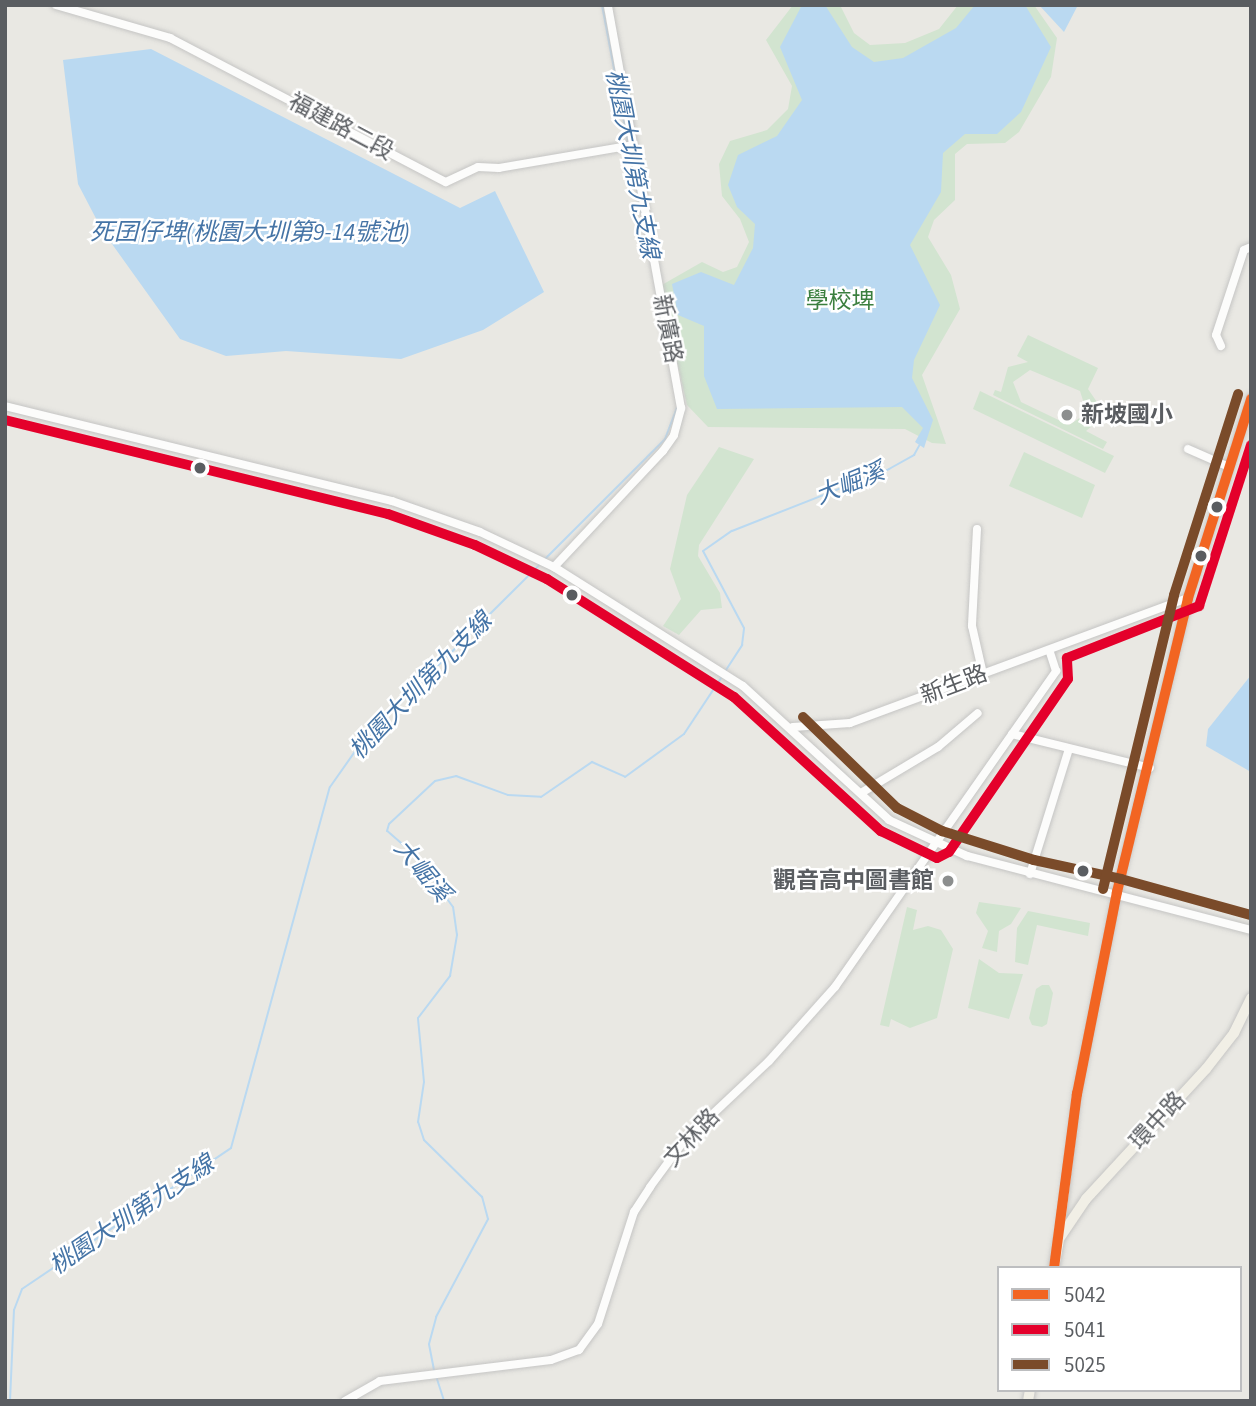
<!DOCTYPE html>
<meta charset="utf-8">
<style>
body{margin:0}
#map{position:relative;width:1256px;height:1406px;overflow:hidden;background:#e9e8e3;font-family:"Source Sans 3","Noto Sans TC",sans-serif}
div>[style]{position:absolute}
.green>*{inset:0;background:#d2e4d0}
.water>*{inset:0;background:#bad9f1}
.stream>*{height:2px;margin:-1px;padding:0 1px;transform-origin:1px;border-radius:1px;background:#bad9f1}
.roads{filter:drop-shadow(0 0 2px #c5c5c4) drop-shadow(0 0 2px #c5c5c4)}
.minor>*{height:8px;margin:-4px;padding:0 4px;transform-origin:4px;border-radius:4px;background:#fcfcfb}
.major>*{height:10px;margin:-5px;padding:0 5px;transform-origin:5px;border-radius:5px;background:#f1efe6}
.bus-1>*{height:10px;margin:-5px;padding:0 5px;transform-origin:5px;border-radius:5px;background:#f26522}
.bus-2>*{height:10px;margin:-5px;padding:0 5px;transform-origin:5px;border-radius:5px;background:#e4002b}
.bus-3>*{height:10px;margin:-5px;padding:0 5px;transform-origin:5px;border-radius:5px;background:#7a4b2a}
.dots>*{width:19px;height:19px;translate:-50% -50%;box-sizing:border-box;border:4px solid #fff;border-radius:50%}
span{translate:-50% -50%;white-space:nowrap;text-align:center;line-height:1.15;-webkit-text-stroke:5px #fff;paint-order:stroke}
.street-label{font-size:23px;color:#5a5d61}
.park-label{font-size:23px;color:#3b7f3f}
.poi-label{font-size:23px;color:#5a5d61;font-weight:700}
.left{translate:0 -50%;text-align:left}
.right{translate:-100% -50%;text-align:right}
.water-label{font-size:24px;color:#4574a6;font-style:italic}
.frame{position:absolute;inset:0;border:7px solid #5a5d61;pointer-events:none}
.legend{position:absolute;left:997px;top:1266px;width:245px;height:126px;box-sizing:border-box;background:#fff;border:2px solid #bdbec0;margin:0;padding:9px 12px;list-style:none;font-size:21px;color:#5a5d61}
.legend li{display:flex;align-items:center;gap:14px;height:35px}
.legend b{width:35px;border:2px solid #bdbec0}
</style>
<div id="map">
<div class="green">
<div style="clip-path:polygon(793px 5px,840px 5px,854px 33px,870px 45px,905px 43px,939px 29px,958px 5px,1034px 5px,1057px 38px,1051px 77px,1019px 132px,1005px 143px,967px 144px,955px 154px,955px 200px,934px 220px,928px 237px,951px 275px,960px 309px,922px 375px,946px 444px,932px 443px,905px 429px,708px 427px,687px 405px,660px 286px,702px 262px,723px 272px,737px 267px,749px 242px,740px 219px,722px 196px,719px 164px,730px 141px,767px 130px,788px 109px,792px 86px,766px 40px)"></div>
<div style="clip-path:polygon(evenodd,1028px 335px,1098px 368px,1088px 389px,1099px 405px,1097px 422px,1086px 431px,1107px 442px,1103px 449px,993px 395px,995px 390px,1001px 392px,1008px 367px,1028px 362px,1017px 356px,1028px 335px,1030px 370px,1080px 391px,1087px 413px,1069px 425px,1021px 402px,1013px 382px,1030px 370px)"></div>
<div style="clip-path:polygon(980px 391px,1114px 456px,1105px 473px,973px 409px)"></div>
<div style="clip-path:polygon(719px 447px,754px 459px,699px 545px,698px 556px,720px 593px,722px 608px,701px 610px,679px 635px,663px 626px,681px 599px,670px 569px,687px 495px)"></div>
<div style="clip-path:polygon(1024px 452px,1095px 485px,1082px 518px,1009px 486px)"></div>
<div style="clip-path:polygon(979px 902px,1021px 908px,1011px 924px,999px 931px,997px 952px,982px 948px,988px 931px,976px 913px)"></div>
<div style="clip-path:polygon(907px 907px,917px 910px,913px 930px,928px 926px,941px 930px,953px 949px,937px 1018px,910px 1028px,891px 1019px,889px 1027px,880px 1025px)"></div>
<div style="clip-path:polygon(1028px 911px,1090px 923px,1088px 936px,1037px 925px,1028px 965px,1015px 962px,1017px 928px)"></div>
<div style="clip-path:polygon(979px 959px,999px 973px,1023px 974px,1009px 1019px,968px 1008px)"></div>
<div style="clip-path:polygon(1042px 985px,1049px 985px,1053px 993px,1047px 1024px,1042px 1027px,1032px 1025px,1029px 1018px,1036px 989px)"></div>
</div>
<div class="water">
<div style="clip-path:polygon(802px 5px,825px 5px,852px 47px,874px 62px,903px 58px,956px 28px,975px 5px,1025px 5px,1051px 47px,1021px 112px,997px 134px,965px 134px,943px 153px,941px 192px,910px 245px,940px 305px,914px 360px,912px 378px,933px 420px,924px 448px,915px 442px,923px 428px,902px 407px,717px 409px,704px 376px,704px 326px,678px 315px,672px 284px,701px 272px,734px 285px,753px 248px,755px 224px,737px 207px,728px 185px,738px 155px,777px 136px,802px 100px,780px 47px)"></div>
<div style="clip-path:polygon(1039px 5px,1078px 5px,1064px 32px)"></div>
<div style="clip-path:polygon(151px 49px,460px 208px,495px 191px,544px 292px,483px 330px,401px 359px,286px 351px,226px 356px,180px 339px,102px 230px,78px 184px,63px 60px)"></div>
<div style="clip-path:polygon(1251px 675px,1251px 772px,1206px 746px,1208px 729px)"></div>
</div>
<div class="stream">
<div style="left:602px;top:5px;width:139px;rotate:79.3deg"></div>
<div style="left:629px;top:147px;width:68px;rotate:79deg"></div>
<div style="left:544px;top:560px;width:171px;rotate:-45deg"></div>
<div style="left:665px;top:439px;width:33px;rotate:-69deg"></div>
<div style="left:726px;top:670px;width:30px;rotate:-57deg"></div>
<div style="left:742px;top:645px;width:17px;rotate:-83deg"></div>
<div style="left:744px;top:628px;width:87px;rotate:-118deg"></div>
<div style="left:703px;top:551px;width:35px;rotate:-35deg"></div>
<div style="left:732px;top:531px;width:169px;rotate:-21.5deg"></div>
<div style="left:889px;top:469px;width:29px;rotate:-29deg"></div>
<div style="left:914px;top:455px;width:13px;rotate:-61deg"></div>
<div style="left:434px;top:1370px;width:26px;rotate:-101deg"></div>
<div style="left:429px;top:1344px;width:28px;rotate:-75deg"></div>
<div style="left:436px;top:1317px;width:111px;rotate:-62deg"></div>
<div style="left:488px;top:1219px;width:23px;rotate:-105deg"></div>
<div style="left:482px;top:1197px;width:81px;rotate:-135.5deg"></div>
<div style="left:424px;top:1140px;width:19px;rotate:-108deg"></div>
<div style="left:418px;top:1122px;width:40px;rotate:-81.5deg"></div>
<div style="left:424px;top:1082px;width:64px;rotate:-95.4deg"></div>
<div style="left:418px;top:1018px;width:53px;rotate:-52.7deg"></div>
<div style="left:450px;top:976px;width:42px;rotate:-80.3deg"></div>
<div style="left:457px;top:935px;width:28px;rotate:-98deg"></div>
<div style="left:453px;top:907px;width:63px;rotate:-126deg"></div>
<div style="left:416px;top:856px;width:38px;rotate:-139deg"></div>
<div style="left:387px;top:831px;width:7px;rotate:-74deg"></div>
<div style="left:389px;top:824px;width:63px;rotate:-43.1deg"></div>
<div style="left:435px;top:781px;width:22px;rotate:-13deg"></div>
<div style="left:456px;top:776px;width:55px;rotate:20.1deg"></div>
<div style="left:508px;top:795px;width:33px;rotate:3deg"></div>
<div style="left:541px;top:797px;width:62px;rotate:-34.5deg"></div>
<div style="left:592px;top:762px;width:36px;rotate:24deg"></div>
<div style="left:625px;top:777px;width:73px;rotate:-36.1deg"></div>
<div style="left:684px;top:734px;width:67px;rotate:-56.5deg"></div>
<div style="left:436px;top:1376px;width:26px;rotate:72deg"></div>
<div style="left:10px;top:1401px;width:91px;rotate:-87.5deg"></div>
<div style="left:14px;top:1310px;width:22px;rotate:-69deg"></div>
<div style="left:22px;top:1289px;width:252px;rotate:-34deg"></div>
<div style="left:231px;top:1148px;width:374px;rotate:-74.7deg"></div>
<div style="left:330px;top:787px;width:57px;rotate:-54.9deg"></div>
<div style="left:363px;top:740px;width:250px;rotate:-44.8deg"></div>
</div>
<div class="roads">
<div class="minor">
<div style="left:56px;top:5px;width:119px;rotate:16.1deg"></div>
<div style="left:170px;top:38px;width:311px;rotate:27.6deg"></div>
<div style="left:446px;top:182px;width:35px;rotate:-25deg"></div>
<div style="left:478px;top:167px;width:21px;rotate:3deg"></div>
<div style="left:499px;top:168px;width:136px;rotate:-9.7deg"></div>
<div style="left:1221px;top:346px;width:12px;rotate:-114deg"></div>
<div style="left:1216px;top:335px;width:89px;rotate:-71.8deg"></div>
<div style="left:1244px;top:250px;width:8px;rotate:-23deg"></div>
<div style="left:5px;top:406px;width:398px;rotate:13.8deg"></div>
<div style="left:392px;top:501px;width:93px;rotate:19.4deg"></div>
<div style="left:480px;top:532px;width:82px;rotate:25.3deg"></div>
<div style="left:554px;top:567px;width:223px;rotate:32.2deg"></div>
<div style="left:743px;top:686px;width:198px;rotate:42.5deg"></div>
<div style="left:889px;top:820px;width:86px;rotate:24.8deg"></div>
<div style="left:967px;top:856px;width:293px;rotate:14.6deg"></div>
<div style="left:1188px;top:449px;width:43px;rotate:23.6deg"></div>
<div style="left:977px;top:529px;width:97px;rotate:93deg"></div>
<div style="left:972px;top:626px;width:49px;rotate:77.1deg"></div>
<div style="left:554px;top:567px;width:159px;rotate:-46.8deg"></div>
<div style="left:663px;top:451px;width:19px;rotate:-55deg"></div>
<div style="left:674px;top:435px;width:28px;rotate:-75deg"></div>
<div style="left:681px;top:408px;width:410px;rotate:-100.3deg"></div>
<div style="left:793px;top:727px;width:57px;rotate:-4deg"></div>
<div style="left:850px;top:723px;width:360px;rotate:-20.3deg"></div>
<div style="left:1012px;top:734px;width:142px;rotate:13.8deg"></div>
<div style="left:861px;top:793px;width:90px;rotate:-30.9deg"></div>
<div style="left:938px;top:747px;width:52px;rotate:-40.4deg"></div>
<div style="left:1030px;top:874px;width:131px;rotate:-72.7deg"></div>
<div style="left:1059px;top:1239px;width:146px;rotate:-82.9deg"></div>
<div style="left:1077px;top:1094px;width:206px;rotate:-78.8deg"></div>
<div style="left:1117px;top:892px;width:302px;rotate:-76.4deg"></div>
<div style="left:1188px;top:598px;width:210px;rotate:-72.5deg"></div>
<div style="left:345px;top:1401px;width:40px;rotate:-29.7deg"></div>
<div style="left:380px;top:1381px;width:172px;rotate:-7deg"></div>
<div style="left:551px;top:1360px;width:30px;rotate:-20deg"></div>
<div style="left:579px;top:1350px;width:32px;rotate:-54deg"></div>
<div style="left:598px;top:1324px;width:118px;rotate:-72.2deg"></div>
<div style="left:634px;top:1212px;width:30px;rotate:-57deg"></div>
<div style="left:650px;top:1187px;width:56px;rotate:-53.7deg"></div>
<div style="left:683px;top:1142px;width:118px;rotate:-43.3deg"></div>
<div style="left:769px;top:1061px;width:99px;rotate:-48.3deg"></div>
<div style="left:835px;top:987px;width:386px;rotate:-55deg"></div>
<div style="left:1056px;top:671px;width:22px;rotate:-108deg"></div>
</div>
<div class="major">
<div style="left:1054px;top:1268px;width:29px;rotate:-80deg"></div>
<div style="left:1059px;top:1239px;width:48px;rotate:-56deg"></div>
<div style="left:1086px;top:1199px;width:177px;rotate:-47.3deg"></div>
<div style="left:1206px;top:1069px;width:46px;rotate:-52.1deg"></div>
<div style="left:1234px;top:1033px;width:39px;rotate:-64deg"></div>
<div style="left:1028px;top:1401px;width:11px;rotate:-80deg"></div>
</div>
</div>
<div class="bus-1">
<div style="left:1054px;top:1268px;width:176px;rotate:-82.5deg"></div>
<div style="left:1077px;top:1094px;width:206px;rotate:-78.8deg"></div>
<div style="left:1117px;top:892px;width:302px;rotate:-76.4deg"></div>
<div style="left:1188px;top:598px;width:209px;rotate:-72.4deg"></div>
</div>
<div class="bus-2">
<div style="left:5px;top:420px;width:394px;rotate:13.8deg"></div>
<div style="left:388px;top:514px;width:92px;rotate:19.6deg"></div>
<div style="left:475px;top:545px;width:80px;rotate:25.3deg"></div>
<div style="left:547px;top:579px;width:221px;rotate:32.3deg"></div>
<div style="left:734px;top:697px;width:199px;rotate:42.4deg"></div>
<div style="left:881px;top:831px;width:62px;rotate:25.7deg"></div>
<div style="left:937px;top:858px;width:13px;rotate:-27deg"></div>
<div style="left:949px;top:852px;width:210px;rotate:-55.5deg"></div>
<div style="left:1068px;top:679px;width:21px;rotate:-93deg"></div>
<div style="left:1067px;top:658px;width:142px;rotate:-21.5deg"></div>
<div style="left:1199px;top:606px;width:169px;rotate:-72.1deg"></div>
</div>
<div class="bus-3">
<div style="left:803px;top:717px;width:131px;rotate:44.1deg"></div>
<div style="left:897px;top:808px;width:51px;rotate:27.1deg"></div>
<div style="left:942px;top:831px;width:96px;rotate:17.5deg"></div>
<div style="left:1034px;top:860px;width:89px;rotate:12.3deg"></div>
<div style="left:1121px;top:879px;width:135px;rotate:15.5deg"></div>
<div style="left:1103px;top:889px;width:302px;rotate:-76.4deg"></div>
<div style="left:1174px;top:595px;width:211px;rotate:-72.3deg"></div>
</div>
<div class="dots">
<div style="left:1067px;top:415px;background:#8c8e8e"></div>
<div style="left:200px;top:468px;background:#5a5d61"></div>
<div style="left:1217px;top:507px;background:#5a5d61"></div>
<div style="left:1201px;top:556px;background:#5a5d61"></div>
<div style="left:572px;top:595px;background:#5a5d61"></div>
<div style="left:1083px;top:871px;background:#5a5d61"></div>
<div style="left:948px;top:881px;background:#8c8e8e"></div>
</div>
<div class="street-label">
<span style="left:341px;top:127px;rotate:28deg">福建路二段</span>
<span style="left:667px;top:329px;rotate:79deg">新廣路</span>
<span style="left:954px;top:685px;rotate:-21deg">新生路</span>
<span style="left:1158px;top:1121px;rotate:-47deg">環中路</span>
<span style="left:692px;top:1138px;rotate:-47deg">文林路</span>
</div>
<div class="park-label">
<span style="left:840px;top:301px">學校埤</span>
</div>
<div class="poi-label">
<span class="left" style="left:1081px;top:415px">新坡國小</span>
<span class="right" style="left:934px;top:881px">觀音高中圖書館</span>
</div>
<div class="water-label">
<span style="left:632px;top:164px;rotate:79deg">桃園大圳第九支線</span>
<span style="left:250px;top:233px">死囝仔埤(桃園大圳第9-14號池)</span>
<span style="left:850px;top:484px;rotate:-22deg">大崛溪</span>
<span style="left:421px;top:686px;rotate:-46deg">桃園大圳第九支線</span>
<span style="left:422px;top:871px;rotate:50deg">大崛溪</span>
<span style="left:132px;top:1215px;rotate:-34deg">桃園大圳第九支線</span>
</div>
<div class="frame"></div>
<ul class="legend">
<li><b style="height:9px;background:#f26522"></b>5042</li>
<li><b style="height:9px;background:#e4002b"></b>5041</li>
<li><b style="height:9px;background:#7a4b2a"></b>5025</li>
</ul>
</div>
